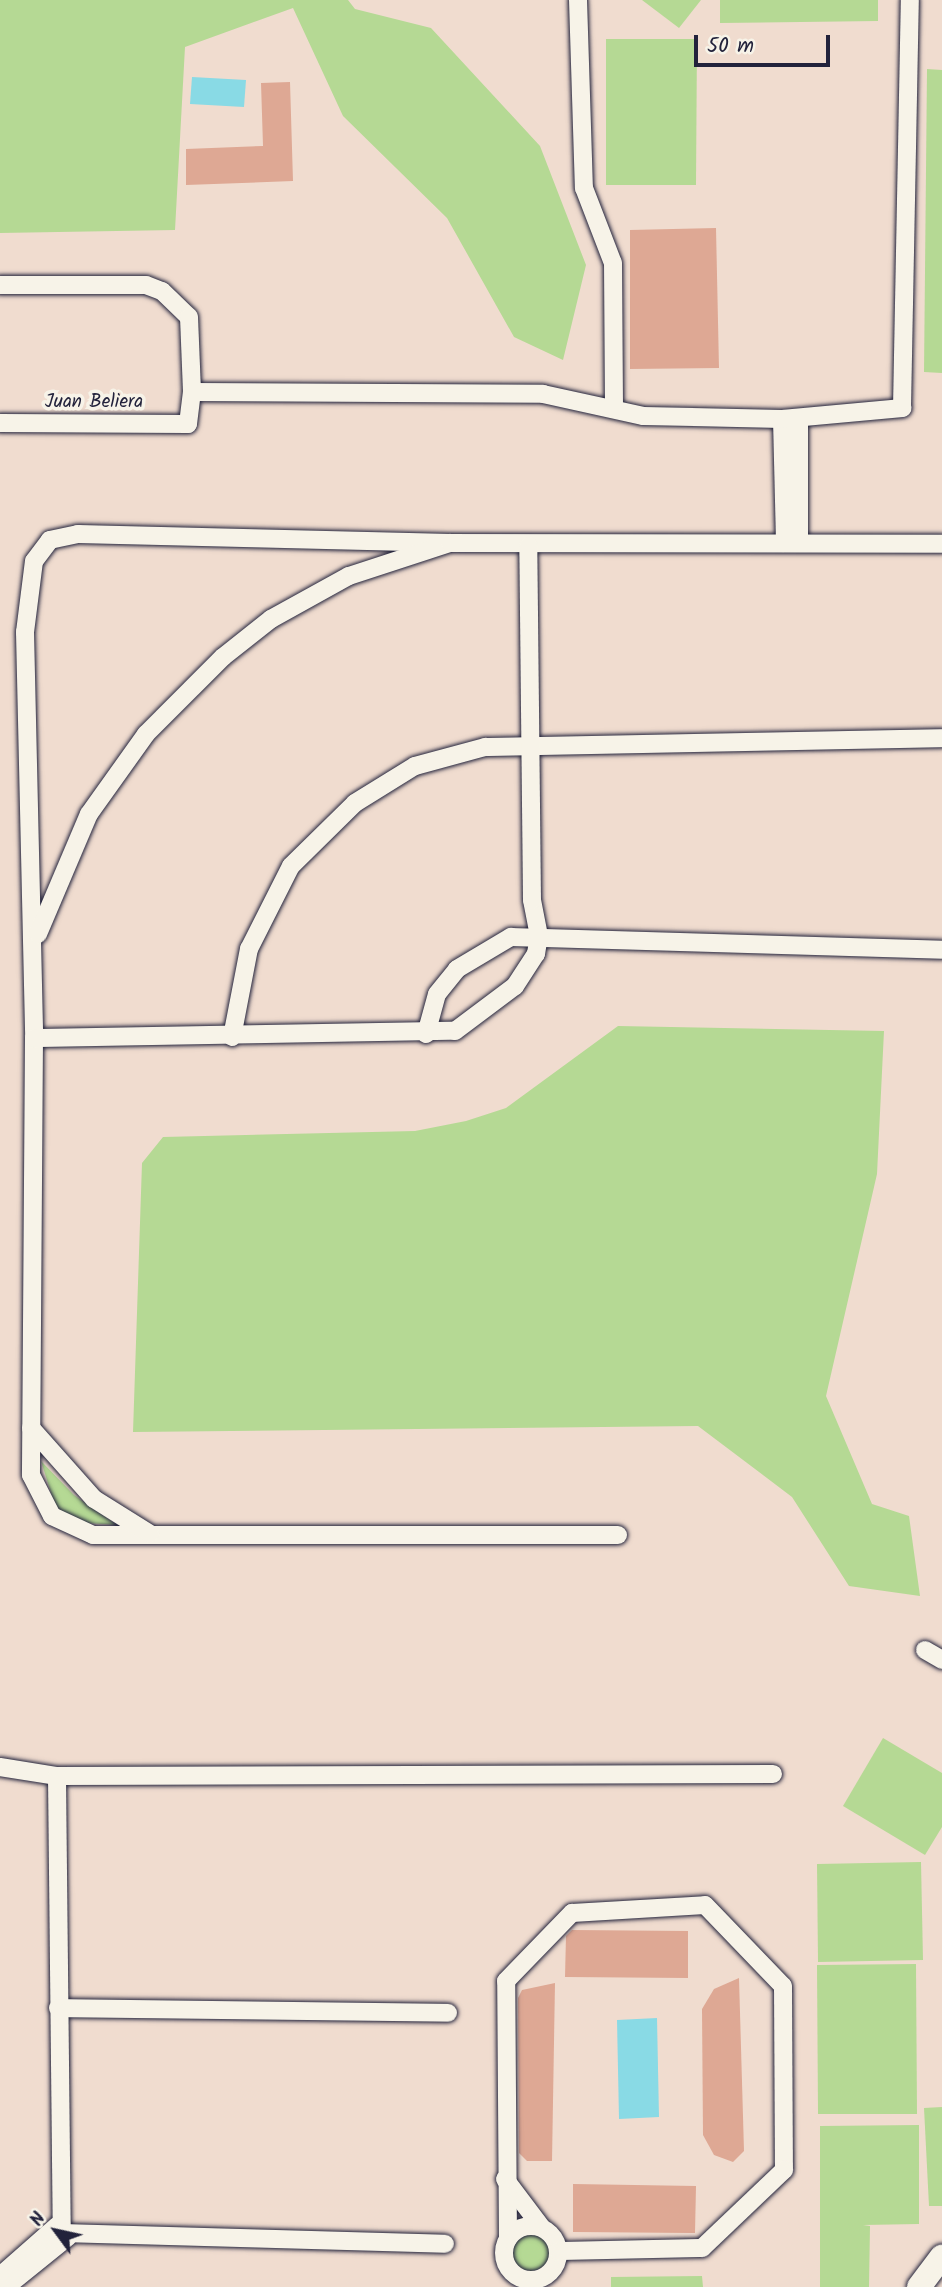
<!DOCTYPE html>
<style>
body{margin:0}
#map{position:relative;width:942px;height:2287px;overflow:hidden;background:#f0dccf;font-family:Kalam,sans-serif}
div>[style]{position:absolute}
.green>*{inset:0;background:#b5d994}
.round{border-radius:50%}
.water>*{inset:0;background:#89dae5}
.building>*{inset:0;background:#dea894}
.roads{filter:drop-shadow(0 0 2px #22223b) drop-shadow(0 0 2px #22223b)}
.street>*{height:18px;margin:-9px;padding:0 9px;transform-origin:9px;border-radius:9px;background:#f7f3e8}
.street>.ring{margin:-9px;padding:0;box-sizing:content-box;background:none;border:18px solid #f7f3e8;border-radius:50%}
.secondary>*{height:24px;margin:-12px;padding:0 12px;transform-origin:12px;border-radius:12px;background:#f7f3e8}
span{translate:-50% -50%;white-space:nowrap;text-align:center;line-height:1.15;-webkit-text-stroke:7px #f7f3e8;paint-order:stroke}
.street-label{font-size:19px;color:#22223b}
.north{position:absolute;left:21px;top:2196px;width:70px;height:70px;-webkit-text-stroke:5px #f7f3e8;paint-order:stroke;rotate:303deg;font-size:19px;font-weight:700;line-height:28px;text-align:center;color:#22223b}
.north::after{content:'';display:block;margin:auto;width:24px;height:32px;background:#22223b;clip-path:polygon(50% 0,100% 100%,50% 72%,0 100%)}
.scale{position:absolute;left:694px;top:35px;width:136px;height:32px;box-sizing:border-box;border:4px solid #22223b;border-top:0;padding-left:9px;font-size:21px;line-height:24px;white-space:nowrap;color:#22223b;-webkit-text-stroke:5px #f7f3e8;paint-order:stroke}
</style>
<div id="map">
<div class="green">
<div style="clip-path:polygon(0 0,348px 0,355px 9px,431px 28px,540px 146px,586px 265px,563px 360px,514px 337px,447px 218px,343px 116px,293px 8px,185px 47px,175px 230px,0 233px)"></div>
<div style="clip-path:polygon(642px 0,701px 0,679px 28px)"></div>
<div style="clip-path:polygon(720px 0,878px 0,878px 21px,720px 23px)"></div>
<div style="clip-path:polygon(606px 39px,697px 39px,696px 185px,606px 185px)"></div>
<div style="clip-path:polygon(927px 69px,942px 70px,942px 373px,924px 372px)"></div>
<div style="clip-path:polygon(618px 1026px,884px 1031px,877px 1174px,826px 1396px,872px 1504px,909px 1516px,920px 1596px,849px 1586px,792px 1497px,698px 1426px,133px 1432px,142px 1163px,163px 1137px,415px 1131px,466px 1121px,506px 1108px)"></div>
<div style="clip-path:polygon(41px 1461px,74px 1495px,117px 1525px,86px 1523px,56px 1509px)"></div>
<div style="clip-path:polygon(883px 1738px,942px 1773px,942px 1827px,925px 1855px,843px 1806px)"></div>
<div style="clip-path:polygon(921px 1862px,923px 1960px,818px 1962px,817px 1864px)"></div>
<div style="clip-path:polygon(916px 1964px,917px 2114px,818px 2114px,817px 1965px)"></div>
<div style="clip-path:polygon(942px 2107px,942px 2206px,929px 2206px,924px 2108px)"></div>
<div style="clip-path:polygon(919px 2125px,919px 2224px,863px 2225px,870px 2226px,869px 2287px,820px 2287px,820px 2126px)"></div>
<div class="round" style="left:512px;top:2233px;width:38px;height:38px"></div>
<div style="clip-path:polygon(702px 2276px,703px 2287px,611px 2287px,611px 2277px)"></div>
</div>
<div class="water">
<div style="clip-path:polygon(192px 77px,246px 80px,244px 107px,190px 104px)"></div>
<div style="clip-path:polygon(657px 2018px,659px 2117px,619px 2119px,617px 2020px)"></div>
</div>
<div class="building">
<div style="clip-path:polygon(290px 82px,293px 181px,186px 185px,186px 149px,263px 146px,261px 83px)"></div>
<div style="clip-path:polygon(716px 228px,719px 368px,630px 369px,630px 230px)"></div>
<div style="clip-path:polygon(572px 1930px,688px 1931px,688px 1978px,565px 1977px,566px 1936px)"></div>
<div style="clip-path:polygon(739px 1978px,744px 2151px,733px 2162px,714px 2155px,703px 2135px,702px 2009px,714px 1989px)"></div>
<div style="clip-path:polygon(555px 1983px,552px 2161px,527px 2161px,519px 2153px,518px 1998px,522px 1990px)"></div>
<div style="clip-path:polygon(573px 2184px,696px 2186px,695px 2233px,573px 2232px)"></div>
</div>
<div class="roads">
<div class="street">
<div style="left:578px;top:0;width:188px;rotate:88.2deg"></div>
<div style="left:584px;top:188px;width:80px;rotate:68.9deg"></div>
<div style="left:613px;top:263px;width:146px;rotate:89.6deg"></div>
<div style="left:0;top:285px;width:146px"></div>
<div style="left:146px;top:285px;width:17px;rotate:21deg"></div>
<div style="left:162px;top:291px;width:37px;rotate:44deg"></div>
<div style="left:189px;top:317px;width:75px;rotate:87.7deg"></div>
<div style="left:782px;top:419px;width:124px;rotate:88.6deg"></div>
<div style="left:0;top:423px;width:188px;rotate:0.3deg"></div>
<div style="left:188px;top:424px;width:32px;rotate:-83deg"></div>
<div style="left:192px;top:392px;width:351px;rotate:0.3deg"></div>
<div style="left:543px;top:394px;width:102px;rotate:12.4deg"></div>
<div style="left:643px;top:416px;width:139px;rotate:1.2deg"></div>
<div style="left:782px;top:419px;width:121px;rotate:-5.2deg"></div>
<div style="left:902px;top:408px;width:408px;rotate:-88.9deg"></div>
<div style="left:450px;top:543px;width:372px;rotate:-178.6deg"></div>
<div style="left:78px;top:534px;width:29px;rotate:168deg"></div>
<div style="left:50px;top:540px;width:26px;rotate:127deg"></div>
<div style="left:34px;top:561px;width:72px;rotate:97.2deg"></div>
<div style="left:25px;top:632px;width:406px;rotate:88.7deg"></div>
<div style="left:34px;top:1038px;width:437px;rotate:90.4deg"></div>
<div style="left:31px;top:1475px;width:46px;rotate:62.9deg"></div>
<div style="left:52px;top:1516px;width:45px;rotate:24.9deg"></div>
<div style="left:93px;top:1535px;width:525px"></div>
<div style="left:799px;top:543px;width:125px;rotate:-90deg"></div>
<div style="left:38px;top:934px;width:130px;rotate:-67deg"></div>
<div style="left:89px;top:814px;width:98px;rotate:-54.5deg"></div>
<div style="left:146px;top:734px;width:109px;rotate:-45deg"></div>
<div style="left:223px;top:657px;width:61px;rotate:-38.4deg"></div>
<div style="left:271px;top:619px;width:89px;rotate:-28.9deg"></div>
<div style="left:349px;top:576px;width:106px;rotate:-18.1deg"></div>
<div style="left:450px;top:543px;width:492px;rotate:0.1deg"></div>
<div style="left:426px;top:1034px;width:41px;rotate:-74.6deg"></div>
<div style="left:437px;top:994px;width:32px;rotate:-51deg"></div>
<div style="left:457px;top:969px;width:63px;rotate:-30.7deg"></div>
<div style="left:511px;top:937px;width:431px;rotate:1.7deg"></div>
<div style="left:232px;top:1037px;width:90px;rotate:-79.1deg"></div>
<div style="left:249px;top:949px;width:93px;rotate:-63.2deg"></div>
<div style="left:291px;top:866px;width:90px;rotate:-44.5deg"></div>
<div style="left:355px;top:803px;width:70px;rotate:-31.7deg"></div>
<div style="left:415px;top:766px;width:73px;rotate:-15.2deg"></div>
<div style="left:485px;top:747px;width:457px;rotate:-1.1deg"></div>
<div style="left:34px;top:1038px;width:421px;rotate:-1deg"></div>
<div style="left:455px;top:1031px;width:75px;rotate:-36.9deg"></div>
<div style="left:515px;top:986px;width:38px;rotate:-57deg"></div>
<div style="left:536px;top:954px;width:18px;rotate:-81deg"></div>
<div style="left:539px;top:936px;width:37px;rotate:-101deg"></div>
<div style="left:532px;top:900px;width:354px;rotate:-90.6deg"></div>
<div style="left:31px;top:1428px;width:95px;rotate:48.4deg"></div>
<div style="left:94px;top:1499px;width:66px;rotate:32deg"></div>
<div style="left:925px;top:1650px;width:20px;rotate:30deg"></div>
<div style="left:0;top:1767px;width:58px;rotate:9deg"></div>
<div style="left:57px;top:1776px;width:716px;rotate:-0.16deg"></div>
<div style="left:57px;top:1776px;width:457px;rotate:89.4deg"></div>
<div style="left:62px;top:2233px;width:383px;rotate:1.6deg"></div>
<div style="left:58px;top:2008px;width:390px;rotate:0.7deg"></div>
<div style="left:505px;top:2179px;width:61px;rotate:52.9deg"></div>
<div class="ring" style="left:504px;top:2226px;width:36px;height:36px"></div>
<div style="left:508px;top:2239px;width:258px;rotate:-90.4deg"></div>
<div style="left:506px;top:1981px;width:95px;rotate:-45.9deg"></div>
<div style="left:572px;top:1913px;width:133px;rotate:-3.4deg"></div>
<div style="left:705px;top:1905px;width:112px;rotate:46.1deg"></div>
<div style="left:783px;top:1986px;width:184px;rotate:89.7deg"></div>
<div style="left:784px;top:2170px;width:113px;rotate:136.4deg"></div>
<div style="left:702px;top:2248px;width:144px;rotate:178.8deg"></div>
<div style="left:0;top:2276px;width:76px;rotate:-41.3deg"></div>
<div style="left:6px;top:2287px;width:80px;rotate:-38.9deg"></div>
</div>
<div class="secondary">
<div style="left:919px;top:2287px;width:38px;rotate:-53deg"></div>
</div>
</div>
<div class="street-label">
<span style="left:94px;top:403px">Juan Beliera</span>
</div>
<div class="north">N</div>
<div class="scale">50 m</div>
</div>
